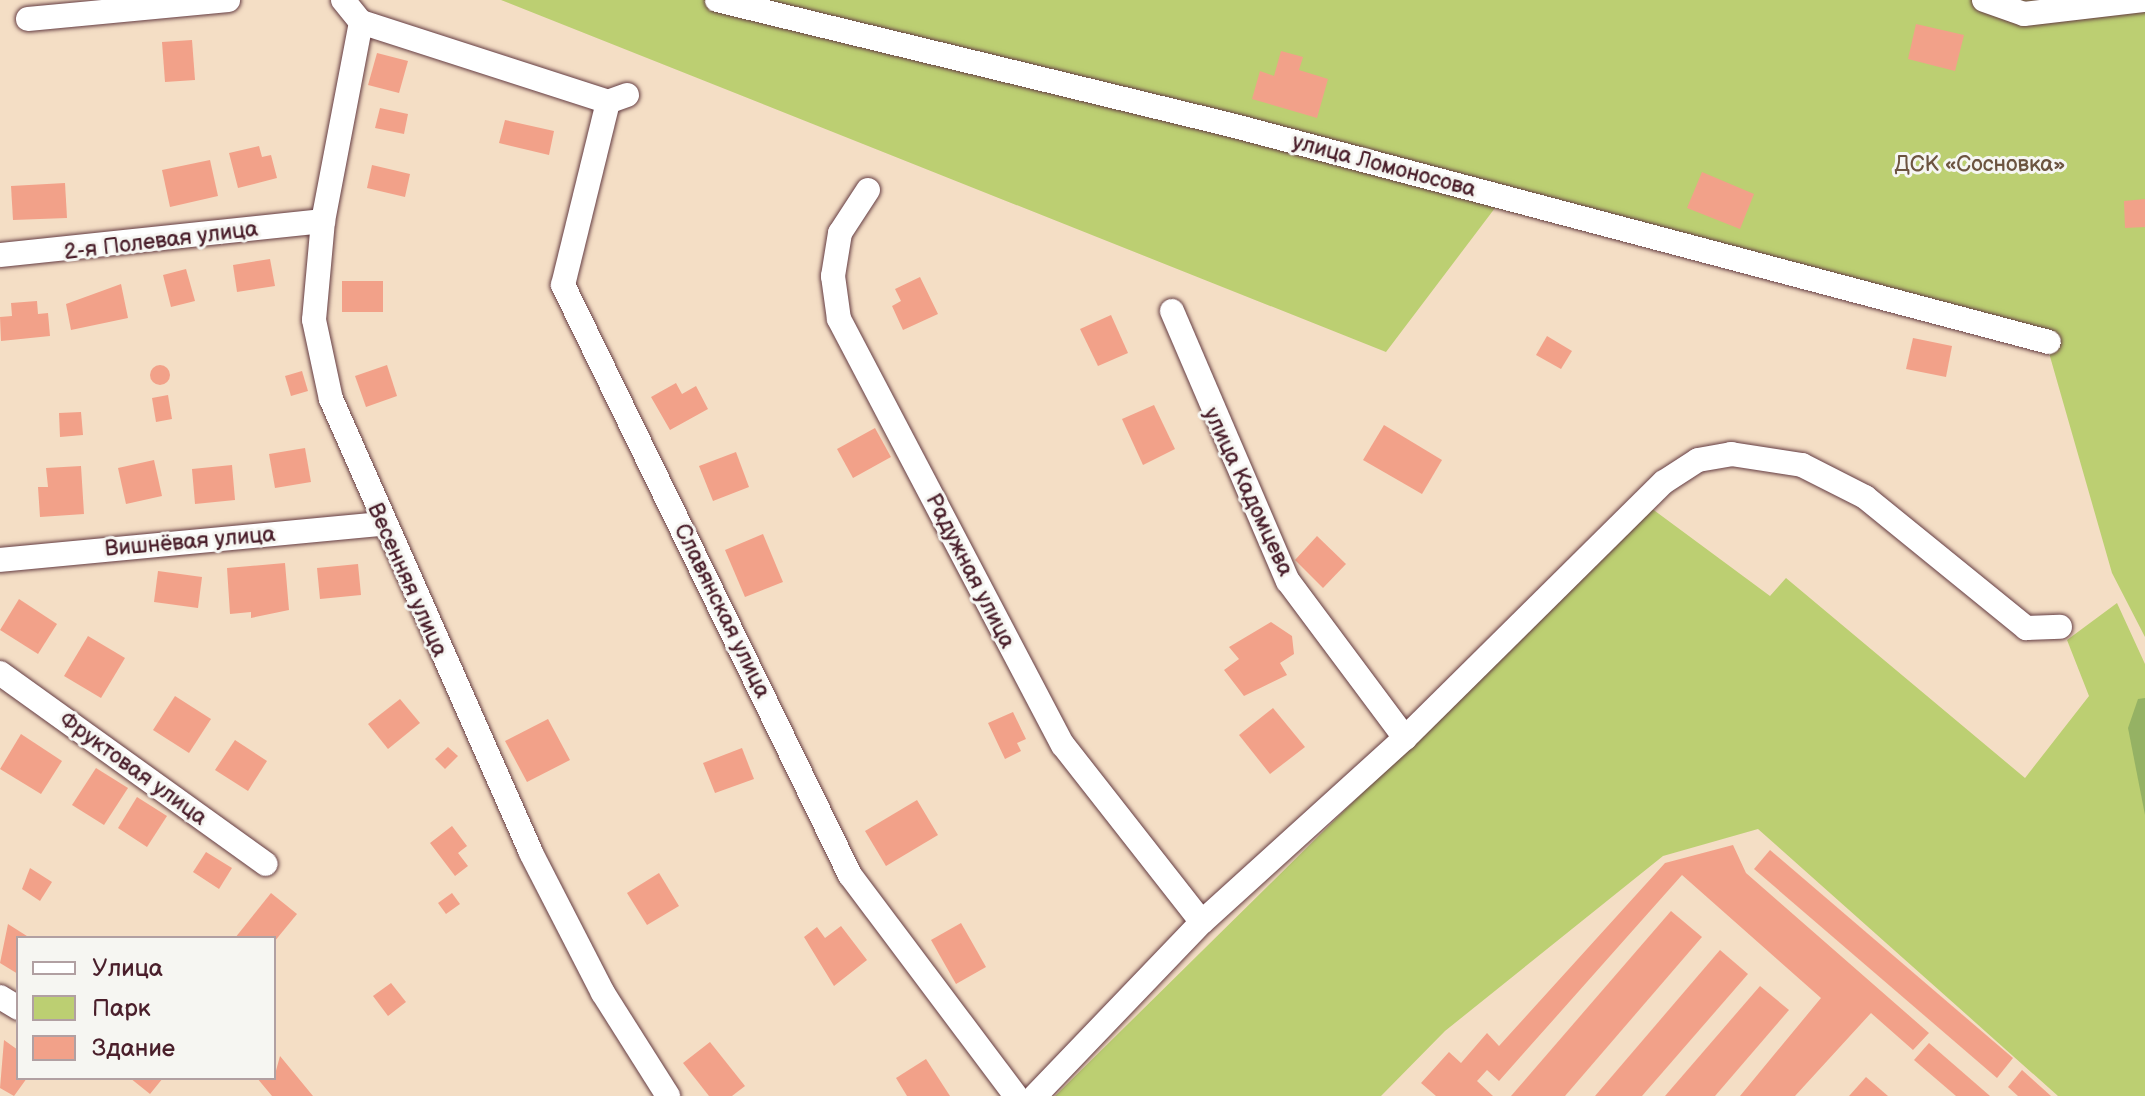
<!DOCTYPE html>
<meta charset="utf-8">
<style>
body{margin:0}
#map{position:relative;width:2145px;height:1096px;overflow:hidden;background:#f4dec5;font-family:"Balsamiq Sans",sans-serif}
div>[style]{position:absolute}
.green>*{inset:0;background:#bccf72}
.forest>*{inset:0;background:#95b264}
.building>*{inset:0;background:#f2a189}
.round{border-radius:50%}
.roads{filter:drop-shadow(0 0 2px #643c42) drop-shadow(0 0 2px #643c42)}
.minor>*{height:24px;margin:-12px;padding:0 12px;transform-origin:12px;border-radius:12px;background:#fff}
span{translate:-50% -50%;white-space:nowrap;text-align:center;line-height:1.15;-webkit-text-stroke:6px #f6f6f2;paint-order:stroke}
.park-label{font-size:22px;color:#6c5440}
.street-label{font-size:22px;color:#4a1f2b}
.legend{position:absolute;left:16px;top:936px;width:260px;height:144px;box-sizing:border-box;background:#f6f6f2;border:2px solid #b1a0a2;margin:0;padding:10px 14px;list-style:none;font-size:24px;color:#4a1f2b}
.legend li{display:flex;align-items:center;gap:16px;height:40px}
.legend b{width:40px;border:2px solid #b1a0a2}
</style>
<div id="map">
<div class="green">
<div style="clip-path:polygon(501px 0,2145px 0,2145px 637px,2112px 573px,2049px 353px,1495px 208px,1386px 352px)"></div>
<div style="clip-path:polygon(1651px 508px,1770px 596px,1786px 578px,2025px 778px,2089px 696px,2067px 640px,2117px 603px,2145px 664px,2145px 1096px,2058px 1096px,1758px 829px,1663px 856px,1445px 1031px,1381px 1096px,1055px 1096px)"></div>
</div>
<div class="forest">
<div style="clip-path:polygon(2145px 698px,2145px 815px,2128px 728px,2138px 699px)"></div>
</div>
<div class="building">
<div style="clip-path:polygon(1916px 24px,1964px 35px,1955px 71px,1908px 59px)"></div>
<div style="clip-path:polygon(192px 40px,195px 80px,165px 82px,162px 42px)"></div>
<div style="clip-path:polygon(1281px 51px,1303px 57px,1299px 70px,1328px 79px,1317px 118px,1252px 99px,1260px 71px,1274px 76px)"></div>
<div style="clip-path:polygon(377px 53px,408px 61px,399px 93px,368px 85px)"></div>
<div style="clip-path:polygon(380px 108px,408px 114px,404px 134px,375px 128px)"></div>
<div style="clip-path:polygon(505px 120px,554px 131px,549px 155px,499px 143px)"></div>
<div style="clip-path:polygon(259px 146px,262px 157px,271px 155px,277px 178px,238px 188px,229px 153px)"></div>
<div style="clip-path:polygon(210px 160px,218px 196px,170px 207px,162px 170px)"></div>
<div style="clip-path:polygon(372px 165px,410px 174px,405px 197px,367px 188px)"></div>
<div style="clip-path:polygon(1702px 172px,1754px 194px,1740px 229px,1687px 208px)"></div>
<div style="clip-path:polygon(65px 183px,67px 218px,13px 220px,11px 186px)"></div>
<div style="clip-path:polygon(2145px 199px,2145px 227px,2125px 228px,2124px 201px)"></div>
<div style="clip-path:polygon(270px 259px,275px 286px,237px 292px,233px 265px)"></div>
<div style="clip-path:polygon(186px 269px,195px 301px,171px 307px,163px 275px)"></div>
<div style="clip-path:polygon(920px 277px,938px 314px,903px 330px,892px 306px,901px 301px,895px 289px)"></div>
<div style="clip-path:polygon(342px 281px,383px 281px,383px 312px,342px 312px)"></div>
<div style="clip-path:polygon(121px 284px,128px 318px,71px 330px,66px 304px)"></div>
<div style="clip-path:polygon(37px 301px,38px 314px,48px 313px,50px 336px,1px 341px,0 317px,12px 316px,11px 303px)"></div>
<div style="clip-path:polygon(1111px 315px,1128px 353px,1098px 366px,1080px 329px)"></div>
<div style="clip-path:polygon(1547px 336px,1572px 351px,1561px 369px,1536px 355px)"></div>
<div style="clip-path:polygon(1913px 338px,1952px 346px,1946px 377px,1906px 369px)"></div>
<div style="clip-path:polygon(387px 365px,397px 396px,366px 407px,355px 376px)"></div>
<div class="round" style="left:150px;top:365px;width:20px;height:20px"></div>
<div style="clip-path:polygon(302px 371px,308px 391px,291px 396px,285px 376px)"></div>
<div style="clip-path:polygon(676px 383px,682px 394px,696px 386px,708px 409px,670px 430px,651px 397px)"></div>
<div style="clip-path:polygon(168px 395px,172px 419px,156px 422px,152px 398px)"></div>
<div style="clip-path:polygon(1154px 405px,1175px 449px,1143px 465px,1122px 419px)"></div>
<div style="clip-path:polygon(81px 412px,83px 435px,60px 437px,59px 413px)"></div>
<div style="clip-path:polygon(1384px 425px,1442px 460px,1422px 494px,1363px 460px)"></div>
<div style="clip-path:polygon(875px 428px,891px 457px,853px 478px,837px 449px)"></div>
<div style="clip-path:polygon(305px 448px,311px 482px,275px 488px,269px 454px)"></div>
<div style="clip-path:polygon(736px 452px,749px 487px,713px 501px,699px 466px)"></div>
<div style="clip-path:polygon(154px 460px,162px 496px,126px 504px,118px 468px)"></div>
<div style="clip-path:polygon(232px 465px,235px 500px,195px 504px,192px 469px)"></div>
<div style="clip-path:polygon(81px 466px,84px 514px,40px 517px,38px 487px,48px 487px,46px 468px)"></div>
<div style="clip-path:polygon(763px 534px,783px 582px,745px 597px,725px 550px)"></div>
<div style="clip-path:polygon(1317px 536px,1346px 564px,1323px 588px,1295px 560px)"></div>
<div style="clip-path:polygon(285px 563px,289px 610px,251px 618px,251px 612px,230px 614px,227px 568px)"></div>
<div style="clip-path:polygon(358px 564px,361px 595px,320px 599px,317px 568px)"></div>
<div style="clip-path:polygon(158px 571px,202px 577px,198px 608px,154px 602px)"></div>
<div style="clip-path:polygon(19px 599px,57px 624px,38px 654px,0 630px)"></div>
<div style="clip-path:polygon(1271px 622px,1292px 636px,1294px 654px,1280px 663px,1287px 675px,1244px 696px,1224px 670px,1239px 659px,1229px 647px)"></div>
<div style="clip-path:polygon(88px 636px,125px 658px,101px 698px,64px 676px)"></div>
<div style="clip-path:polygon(175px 696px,211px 719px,189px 753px,153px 730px)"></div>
<div style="clip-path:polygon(400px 699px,420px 723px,388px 749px,368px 724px)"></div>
<div style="clip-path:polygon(1273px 708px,1305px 747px,1270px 774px,1239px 735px)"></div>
<div style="clip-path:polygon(1013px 712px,1026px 739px,1017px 743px,1021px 751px,1005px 759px,988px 723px)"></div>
<div style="clip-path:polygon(548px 719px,570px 760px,527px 782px,505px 741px)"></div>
<div style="clip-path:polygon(21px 734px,62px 761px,41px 794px,0 769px)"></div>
<div style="clip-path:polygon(235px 740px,267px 761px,248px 791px,215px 770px)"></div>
<div style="clip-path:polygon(448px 747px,458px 756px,445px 769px,435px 759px)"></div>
<div style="clip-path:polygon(742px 748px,754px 779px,715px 793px,703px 763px)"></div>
<div style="clip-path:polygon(96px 768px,128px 788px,104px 825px,72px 805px)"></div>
<div style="clip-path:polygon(137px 797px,167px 816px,147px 847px,118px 828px)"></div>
<div style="clip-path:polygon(917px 800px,938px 835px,886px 866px,865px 831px)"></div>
<div style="clip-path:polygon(452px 826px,467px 846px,458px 853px,468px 866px,455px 876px,430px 843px)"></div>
<div style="clip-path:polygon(1733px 845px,1746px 873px,1929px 1033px,1913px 1050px,1871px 1013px,1795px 1096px,1740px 1096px,1821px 998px,1682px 875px,1499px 1081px,1487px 1070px,1477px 1081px,1493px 1096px,1436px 1096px,1421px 1083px,1449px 1052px,1461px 1063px,1487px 1033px,1499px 1046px,1665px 863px)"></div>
<div style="clip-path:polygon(1770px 850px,2013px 1058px,1997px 1078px,1754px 869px)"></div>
<div style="clip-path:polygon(206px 852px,232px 868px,219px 889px,193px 872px)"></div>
<div style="clip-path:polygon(30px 868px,52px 882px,40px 901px,22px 889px)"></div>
<div style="clip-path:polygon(659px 873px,679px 906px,647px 925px,627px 893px)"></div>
<div style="clip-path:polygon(271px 893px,297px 914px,274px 942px,235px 938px)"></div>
<div style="clip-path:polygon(452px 893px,460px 904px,446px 914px,438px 903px)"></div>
<div style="clip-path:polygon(1671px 911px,1702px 937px,1565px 1096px,1511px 1096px)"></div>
<div style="clip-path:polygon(961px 923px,986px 967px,956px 984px,931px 940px)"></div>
<div style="clip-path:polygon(8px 924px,30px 938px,18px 938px,18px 974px,0 963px)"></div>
<div style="clip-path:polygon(841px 926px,867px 960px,834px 986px,804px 937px,817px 927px,825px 938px)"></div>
<div style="clip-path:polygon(1720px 950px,1748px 974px,1642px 1096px,1595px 1096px)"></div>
<div style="clip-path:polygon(391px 983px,406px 1002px,388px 1016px,373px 996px)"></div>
<div style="clip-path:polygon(1760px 986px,1789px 1010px,1715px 1096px,1665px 1096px)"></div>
<div style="clip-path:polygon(4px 1040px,18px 1050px,18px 1078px,27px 1078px,14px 1096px,0 1088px)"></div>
<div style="clip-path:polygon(710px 1042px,745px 1086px,732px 1096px,709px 1096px,683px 1063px)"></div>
<div style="clip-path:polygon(1929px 1043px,1990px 1096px,1956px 1096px,1914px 1060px)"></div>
<div style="clip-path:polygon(280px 1056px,313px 1096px,272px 1096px,257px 1078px,274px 1078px)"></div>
<div style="clip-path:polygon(926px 1059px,950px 1096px,907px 1096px,896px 1078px)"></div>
<div style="clip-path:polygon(2022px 1070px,2051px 1096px,2018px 1096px,2008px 1087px)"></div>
<div style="clip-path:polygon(1866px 1077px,1888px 1096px,1849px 1096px)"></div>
<div style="clip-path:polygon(130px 1078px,163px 1078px,150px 1094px)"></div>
</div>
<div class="roads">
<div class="minor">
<div style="left:343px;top:0;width:28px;rotate:51deg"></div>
<div style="left:717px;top:0;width:529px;rotate:13.67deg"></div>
<div style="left:1231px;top:125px;width:846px;rotate:14.86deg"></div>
<div style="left:1984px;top:0;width:42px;rotate:19.3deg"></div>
<div style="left:2024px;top:14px;width:120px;rotate:-6.7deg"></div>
<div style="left:28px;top:19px;width:201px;rotate:-5.4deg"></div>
<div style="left:361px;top:22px;width:203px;rotate:100.8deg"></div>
<div style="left:323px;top:221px;width:99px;rotate:95.2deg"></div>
<div style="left:314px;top:320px;width:81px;rotate:77.9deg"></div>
<div style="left:331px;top:399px;width:496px;rotate:66.2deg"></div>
<div style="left:531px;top:853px;width:157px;rotate:62.8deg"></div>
<div style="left:603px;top:993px;width:122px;rotate:57.7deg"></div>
<div style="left:361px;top:22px;width:260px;rotate:17.9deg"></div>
<div style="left:627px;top:95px;width:20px;rotate:160deg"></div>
<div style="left:608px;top:102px;width:188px;rotate:103.8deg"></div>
<div style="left:563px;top:285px;width:656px;rotate:64.06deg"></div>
<div style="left:850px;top:875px;width:276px;rotate:53.1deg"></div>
<div style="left:868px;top:190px;width:51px;rotate:123.1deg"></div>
<div style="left:840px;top:233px;width:44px;rotate:99.2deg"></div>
<div style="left:833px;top:276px;width:43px;rotate:82.1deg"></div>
<div style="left:839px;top:319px;width:481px;rotate:62.3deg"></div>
<div style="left:1063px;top:745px;width:225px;rotate:51.9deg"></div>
<div style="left:0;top:255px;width:325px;rotate:-6deg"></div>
<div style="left:1172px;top:311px;width:294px;rotate:66.8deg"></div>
<div style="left:1288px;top:581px;width:196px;rotate:53.3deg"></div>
<div style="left:0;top:560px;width:382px;rotate:-5.4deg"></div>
<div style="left:0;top:673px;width:327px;rotate:35.7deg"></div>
<div style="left:0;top:997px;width:21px;rotate:31deg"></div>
<div style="left:1035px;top:1096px;width:241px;rotate:-46.2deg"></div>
<div style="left:1202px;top:922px;width:274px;rotate:-42.2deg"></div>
<div style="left:1405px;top:738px;width:364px;rotate:-44.7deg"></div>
<div style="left:1664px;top:482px;width:40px;rotate:-32.9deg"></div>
<div style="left:1698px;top:460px;width:34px;rotate:-10deg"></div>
<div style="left:1731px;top:454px;width:72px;rotate:8.8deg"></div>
<div style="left:1802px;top:465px;width:71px;rotate:26.9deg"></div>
<div style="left:1865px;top:497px;width:208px;rotate:39.1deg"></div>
<div style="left:2026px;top:628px;width:34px;rotate:-2deg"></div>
</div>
</div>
<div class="park-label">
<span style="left:1980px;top:165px">ДСК «Сосновка»</span>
</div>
<div class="street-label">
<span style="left:1384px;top:166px;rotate:15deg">улица Ломоносова</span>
<span style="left:161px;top:241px;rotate:-7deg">2-я Полевая улица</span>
<span style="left:1248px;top:492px;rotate:65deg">улица Кадомцева</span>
<span style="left:190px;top:542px;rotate:-5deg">Вишнёвая улица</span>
<span style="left:970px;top:571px;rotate:63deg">Радужная улица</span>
<span style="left:407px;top:580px;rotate:66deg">Весенняя улица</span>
<span style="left:722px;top:611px;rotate:64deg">Славянская улица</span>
<span style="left:133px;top:769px;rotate:36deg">Фруктовая улица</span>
</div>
<ul class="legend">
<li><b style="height:10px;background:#fff"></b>Улица</li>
<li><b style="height:22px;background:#bccf72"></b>Парк</li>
<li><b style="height:22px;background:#f2a189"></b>Здание</li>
</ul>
</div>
